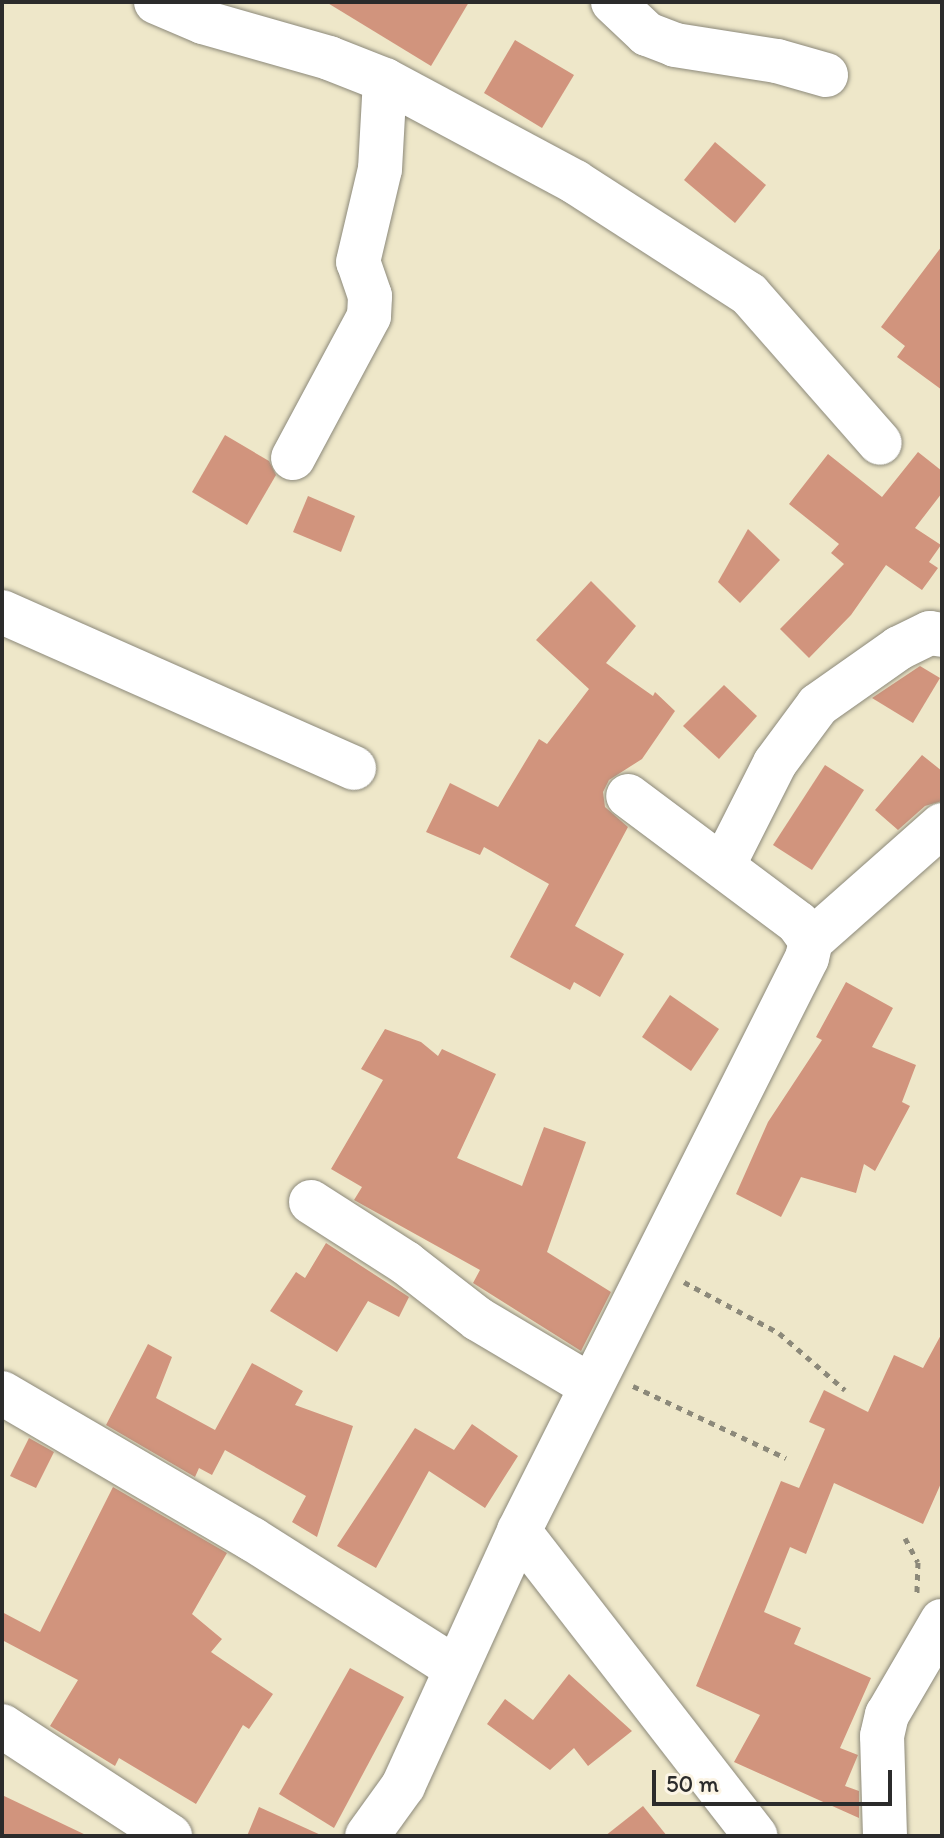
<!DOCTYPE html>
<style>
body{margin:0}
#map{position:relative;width:944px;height:1838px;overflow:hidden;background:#eee7c9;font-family:Itim,sans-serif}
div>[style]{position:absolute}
.building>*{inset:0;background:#d1947d}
.path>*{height:5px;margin-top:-2.5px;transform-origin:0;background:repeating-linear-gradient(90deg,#8c897a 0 6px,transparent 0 12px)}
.roads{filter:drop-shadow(0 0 2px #8c897a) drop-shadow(0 0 2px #8c897a)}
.minor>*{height:44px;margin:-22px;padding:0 22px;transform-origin:22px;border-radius:22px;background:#fff}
span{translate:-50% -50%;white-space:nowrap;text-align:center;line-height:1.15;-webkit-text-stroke:6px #fcf5e5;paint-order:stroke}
.frame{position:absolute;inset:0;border:4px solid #2b2b2b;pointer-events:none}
.scale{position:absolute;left:652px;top:1770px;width:240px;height:36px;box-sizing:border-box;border:4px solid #2b2b2b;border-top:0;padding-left:10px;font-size:24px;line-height:28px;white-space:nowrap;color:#2b2b2b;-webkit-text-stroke:6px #fcf5e5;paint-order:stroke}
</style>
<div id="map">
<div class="building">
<div style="clip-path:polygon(326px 2px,469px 2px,431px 66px)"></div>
<div style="clip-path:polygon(515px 40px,574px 75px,542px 128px,484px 93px)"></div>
<div style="clip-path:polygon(715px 142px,766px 185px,735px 223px,684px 180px)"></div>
<div style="clip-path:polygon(942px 246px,942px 390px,897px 357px,905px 346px,881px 327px)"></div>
<div style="clip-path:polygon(225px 435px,269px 461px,276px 475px,247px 525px,192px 492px)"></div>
<div style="clip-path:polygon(918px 452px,942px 471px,942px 493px,915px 528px,941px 545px,929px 562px,938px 568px,922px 590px,886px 565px,851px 615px,809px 658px,780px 629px,844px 564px,831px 553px,839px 544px,789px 504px,828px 454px,882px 497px)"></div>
<div style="clip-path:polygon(308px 496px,355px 516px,341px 552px,293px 532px)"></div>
<div style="clip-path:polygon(748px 529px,780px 560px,740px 603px,718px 582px)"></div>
<div style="clip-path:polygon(591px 581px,636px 626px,606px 663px,653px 696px,655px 692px,675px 711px,642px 759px,609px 780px,603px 792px,605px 807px,628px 827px,575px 926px,624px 954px,600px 997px,574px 982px,570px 990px,510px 957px,549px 884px,484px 847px,480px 855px,426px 832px,450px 783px,498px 807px,539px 739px,547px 744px,589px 689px,536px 640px)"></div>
<div style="clip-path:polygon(920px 666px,940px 678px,913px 723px,872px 698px)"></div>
<div style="clip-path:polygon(724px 685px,757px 716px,719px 759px,683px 726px)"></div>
<div style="clip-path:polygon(922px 755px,942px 771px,942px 801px,925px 806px,898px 830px,875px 810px)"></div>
<div style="clip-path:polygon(825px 765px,864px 790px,812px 870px,773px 845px)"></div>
<div style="clip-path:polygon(846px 982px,893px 1008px,872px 1047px,916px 1065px,902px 1102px,910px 1106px,875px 1171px,864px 1164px,856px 1193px,801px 1177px,781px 1217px,736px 1194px,768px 1122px,822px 1040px,816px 1037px)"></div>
<div style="clip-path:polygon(670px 995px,719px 1029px,691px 1071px,642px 1037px)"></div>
<div style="clip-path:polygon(385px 1029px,421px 1042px,438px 1056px,442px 1049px,496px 1074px,457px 1158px,522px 1186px,544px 1127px,586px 1142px,547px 1252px,611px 1292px,581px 1351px,473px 1283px,480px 1270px,354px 1200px,362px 1187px,331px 1169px,383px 1080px,361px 1069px)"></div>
<div style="clip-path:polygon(326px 1243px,409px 1297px,399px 1317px,368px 1301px,337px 1352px,270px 1311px,296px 1272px,305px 1278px)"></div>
<div style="clip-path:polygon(942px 1333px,942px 1481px,923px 1524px,834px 1483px,806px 1554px,790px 1547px,764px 1612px,801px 1628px,794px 1644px,871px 1678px,840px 1748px,858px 1755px,845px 1786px,859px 1791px,859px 1818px,734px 1762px,760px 1715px,696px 1686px,781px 1481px,799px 1488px,825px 1429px,809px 1422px,824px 1390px,868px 1412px,894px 1355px,923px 1368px)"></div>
<div style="clip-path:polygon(148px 1344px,172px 1357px,156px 1398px,215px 1430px,252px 1363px,303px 1391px,295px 1405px,353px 1426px,317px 1537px,292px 1522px,306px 1496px,225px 1450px,212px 1475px,199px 1468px,195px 1477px,106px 1425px)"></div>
<div style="clip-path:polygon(472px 1424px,518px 1456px,485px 1508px,429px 1471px,376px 1568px,337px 1546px,415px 1428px,454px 1450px)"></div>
<div style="clip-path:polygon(29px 1438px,54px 1452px,36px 1488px,10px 1476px)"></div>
<div style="clip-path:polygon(113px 1487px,227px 1553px,192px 1614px,222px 1639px,211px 1652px,273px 1694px,249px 1729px,243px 1725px,196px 1804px,119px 1758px,115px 1766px,50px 1726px,78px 1680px,2px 1640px,2px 1612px,40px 1632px)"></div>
<div style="clip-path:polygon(350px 1668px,404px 1697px,334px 1828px,279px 1794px)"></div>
<div style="clip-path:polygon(569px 1674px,632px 1731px,588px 1766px,574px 1748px,550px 1770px,487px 1724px,505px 1699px,533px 1720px)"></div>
<div style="clip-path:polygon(2px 1795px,88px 1836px,2px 1836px)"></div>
<div style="clip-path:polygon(643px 1806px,667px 1836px,605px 1836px)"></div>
<div style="clip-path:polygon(259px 1807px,323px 1836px,247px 1836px)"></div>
</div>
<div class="path">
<div style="left:684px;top:1282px;width:108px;rotate:28.2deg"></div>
<div style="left:779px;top:1333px;width:87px;rotate:40.8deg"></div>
<div style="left:633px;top:1386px;width:169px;rotate:25.2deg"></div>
<div style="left:905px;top:1538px;width:27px;rotate:62deg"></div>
<div style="left:918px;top:1562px;width:33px;rotate:92deg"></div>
</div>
<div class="roads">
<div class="minor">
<div style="left:156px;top:2px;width:51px;rotate:23.1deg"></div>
<div style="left:203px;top:22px;width:131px;rotate:15.9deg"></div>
<div style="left:329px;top:58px;width:60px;rotate:21.4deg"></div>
<div style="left:385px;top:80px;width:216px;rotate:28.2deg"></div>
<div style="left:575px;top:182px;width:207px;rotate:32.8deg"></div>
<div style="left:749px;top:294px;width:198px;rotate:48.7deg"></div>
<div style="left:613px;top:2px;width:47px;rotate:43.3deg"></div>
<div style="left:647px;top:34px;width:30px;rotate:21deg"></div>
<div style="left:675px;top:45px;width:103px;rotate:8.9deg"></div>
<div style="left:777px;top:61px;width:51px;rotate:15.9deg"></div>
<div style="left:293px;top:458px;width:161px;rotate:-61.8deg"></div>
<div style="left:369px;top:316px;width:20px;rotate:-87deg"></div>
<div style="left:370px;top:296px;width:36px;rotate:-109deg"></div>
<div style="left:358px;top:262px;width:96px;rotate:-76.7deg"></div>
<div style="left:380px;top:169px;width:89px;rotate:-86.8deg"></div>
<div style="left:2px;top:612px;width:385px;rotate:23.9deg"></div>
<div style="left:723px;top:866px;width:115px;rotate:-63.2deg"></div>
<div style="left:775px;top:763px;width:72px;rotate:-53.4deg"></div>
<div style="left:818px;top:705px;width:99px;rotate:-35.1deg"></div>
<div style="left:899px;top:648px;width:34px;rotate:-26deg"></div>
<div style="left:930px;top:633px;width:12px;rotate:9deg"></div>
<div style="left:811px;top:941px;width:175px;rotate:-41.5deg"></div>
<div style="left:311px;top:1202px;width:113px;rotate:32.7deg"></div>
<div style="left:406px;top:1263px;width:91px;rotate:37.9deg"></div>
<div style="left:478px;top:1319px;width:131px;rotate:30.7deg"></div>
<div style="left:2px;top:1393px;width:290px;rotate:30.3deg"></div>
<div style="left:252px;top:1539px;width:241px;rotate:32.4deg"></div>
<div style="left:519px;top:1531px;width:386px;rotate:52.2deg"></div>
<div style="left:2px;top:1726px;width:201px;rotate:33.2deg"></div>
<div style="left:367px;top:1836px;width:62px;rotate:-54.2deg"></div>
<div style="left:403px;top:1786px;width:280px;rotate:-65.5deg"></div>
<div style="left:519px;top:1531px;width:641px;rotate:-63.32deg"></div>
<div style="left:807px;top:958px;width:17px;rotate:-77deg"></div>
<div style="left:811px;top:941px;width:22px;rotate:-126deg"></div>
<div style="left:798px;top:923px;width:212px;rotate:-143.2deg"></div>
<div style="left:885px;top:1836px;width:100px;rotate:-91.7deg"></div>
<div style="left:882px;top:1736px;width:22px;rotate:-77deg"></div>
<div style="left:887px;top:1715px;width:109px;rotate:-59.7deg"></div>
</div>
</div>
<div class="frame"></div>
<div class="scale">50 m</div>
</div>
